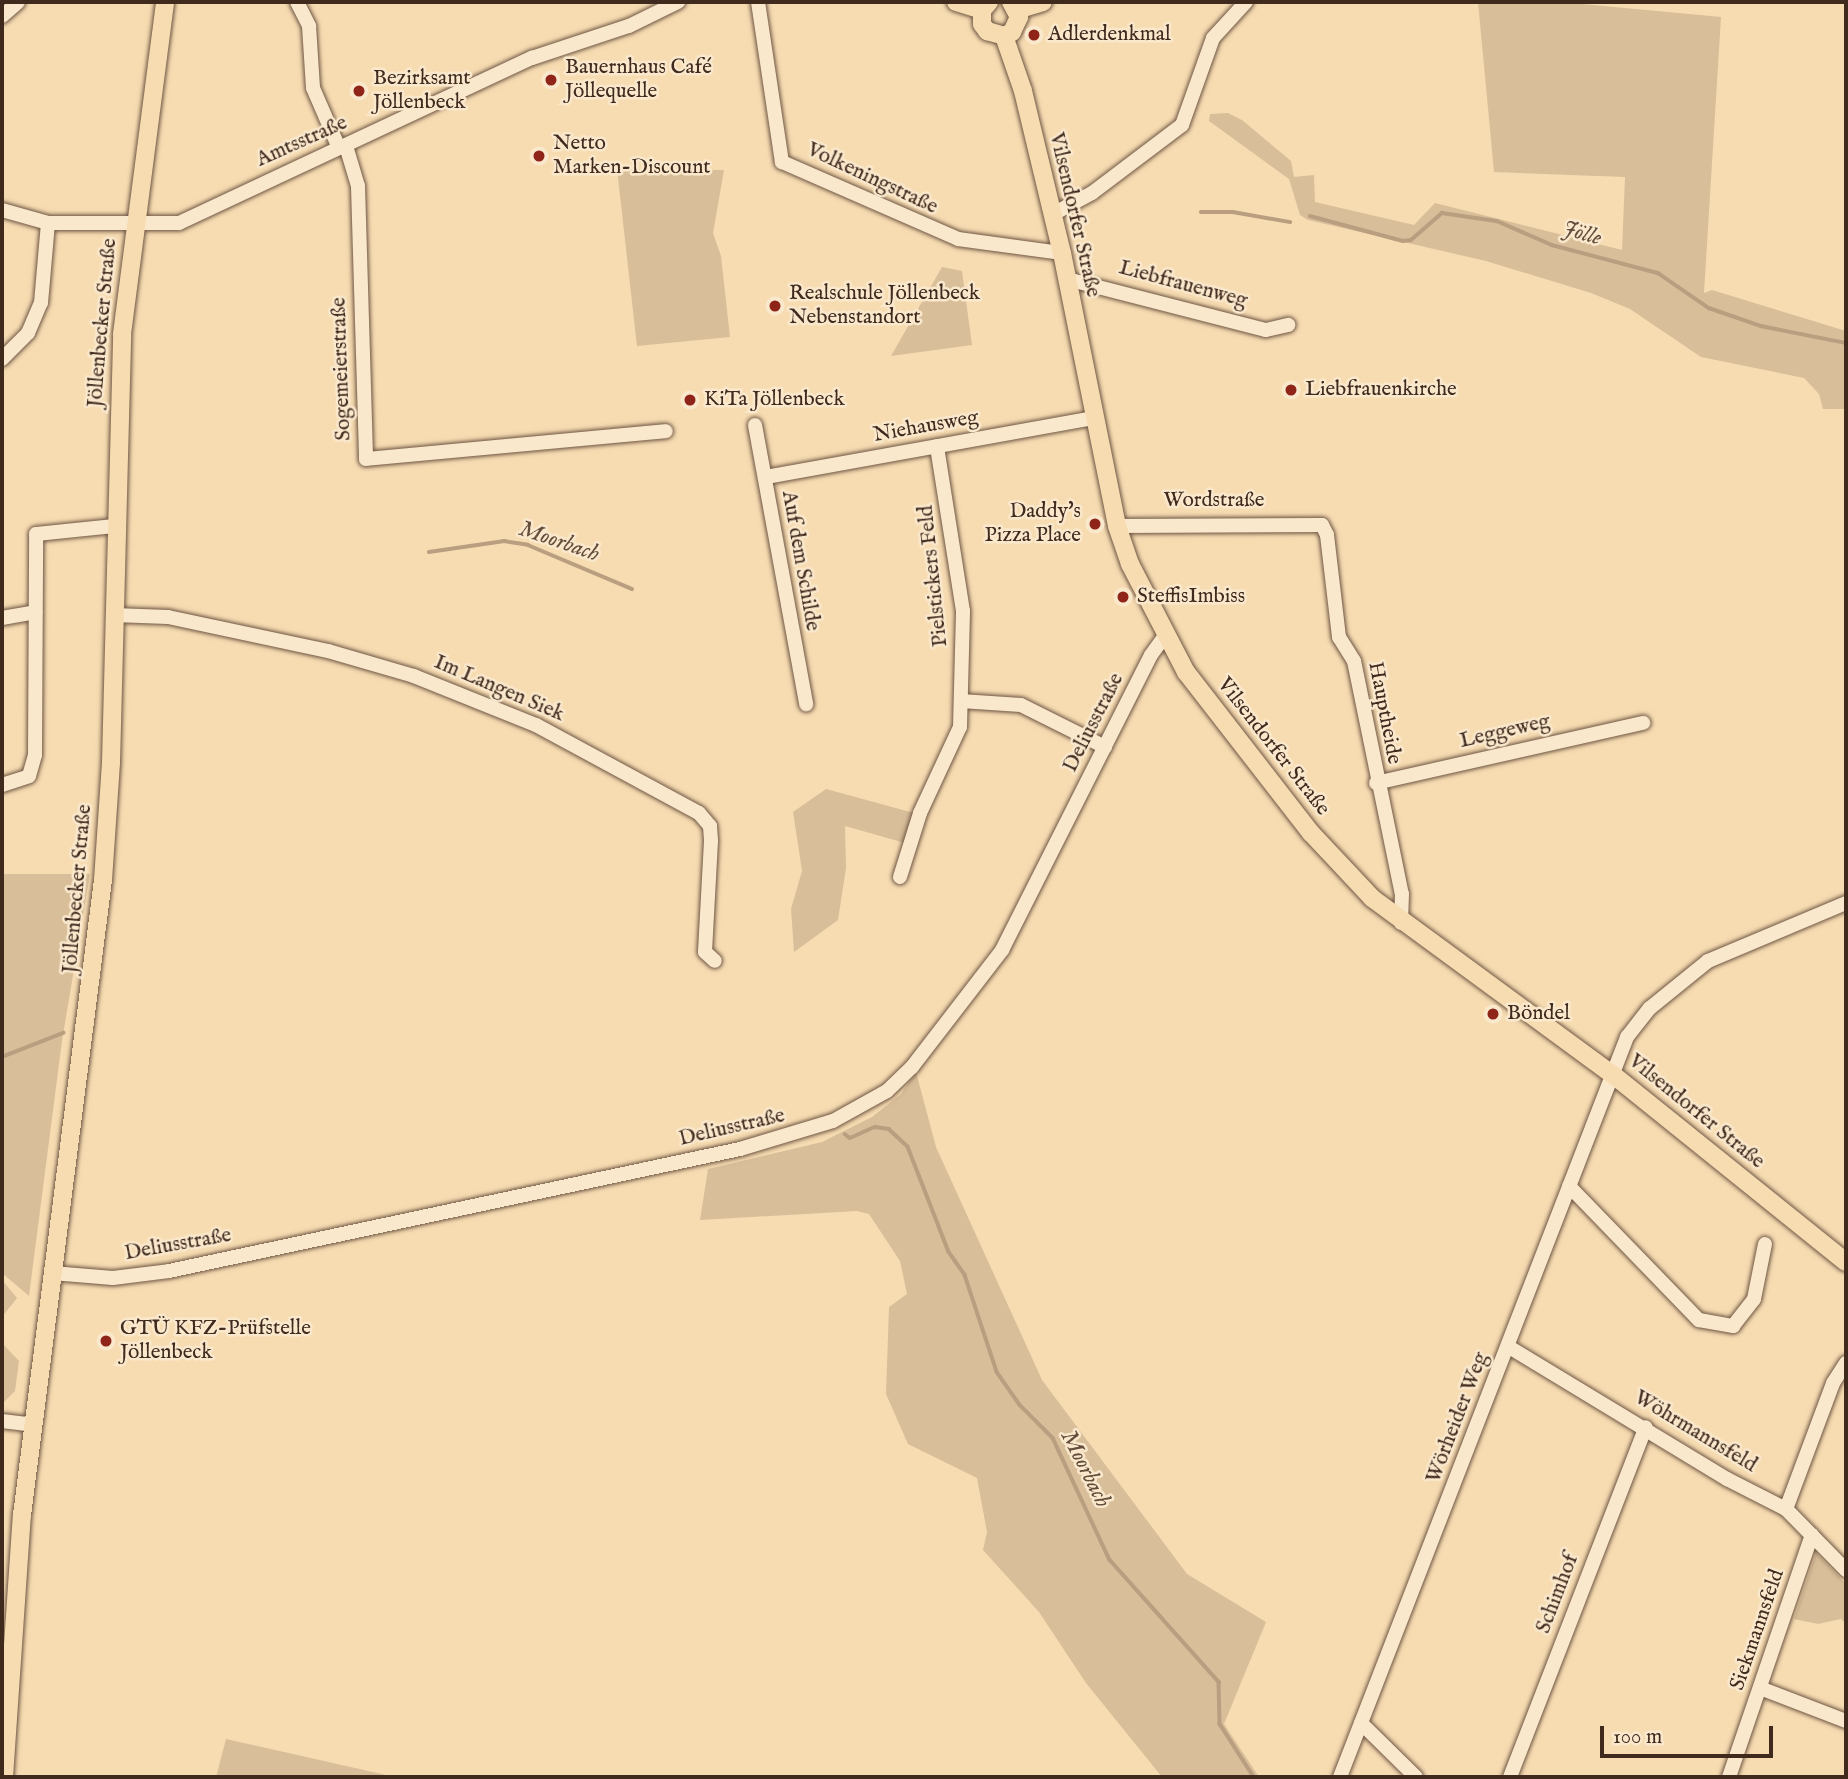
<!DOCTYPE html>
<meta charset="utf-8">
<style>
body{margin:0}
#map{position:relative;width:1848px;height:1779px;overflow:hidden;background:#f7dcb2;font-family:"IM FELL English",serif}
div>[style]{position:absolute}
.green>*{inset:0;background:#d8be99}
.stream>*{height:3.5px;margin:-1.75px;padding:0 1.75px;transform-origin:1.75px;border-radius:1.75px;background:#b99f80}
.roads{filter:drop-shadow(0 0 2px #6e5643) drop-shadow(0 0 2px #6e5643)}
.minor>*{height:14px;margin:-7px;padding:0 7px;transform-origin:7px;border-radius:7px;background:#fae8cd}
.major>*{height:18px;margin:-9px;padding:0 9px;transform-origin:9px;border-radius:9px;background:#f7dcb2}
.dots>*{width:19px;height:19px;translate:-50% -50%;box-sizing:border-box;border:4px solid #fae8cd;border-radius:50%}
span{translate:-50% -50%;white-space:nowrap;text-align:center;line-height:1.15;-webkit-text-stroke:5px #fae8cd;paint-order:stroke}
.poi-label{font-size:21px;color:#402a1e}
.left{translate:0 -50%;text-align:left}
.right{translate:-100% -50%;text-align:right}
.street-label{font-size:21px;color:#402a1e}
.water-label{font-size:23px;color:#644d3b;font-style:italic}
.frame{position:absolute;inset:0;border:4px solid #402a1e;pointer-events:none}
.scale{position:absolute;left:1600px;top:1726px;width:173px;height:32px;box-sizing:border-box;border:4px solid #402a1e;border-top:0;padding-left:9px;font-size:21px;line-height:24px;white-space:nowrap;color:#402a1e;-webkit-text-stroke:5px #fae8cd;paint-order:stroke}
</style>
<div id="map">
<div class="green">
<div style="clip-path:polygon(1478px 2px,1561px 2px,1721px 17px,1704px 293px,1712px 290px,1846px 331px,1846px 409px,1823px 409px,1819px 394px,1804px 378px,1701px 357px,1630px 309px,1591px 293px,1486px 261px,1308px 220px,1300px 215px,1289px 179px,1209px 121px,1210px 114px,1228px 113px,1242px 120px,1291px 161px,1294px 177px,1314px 175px,1315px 202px,1414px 225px,1435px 203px,1622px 250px,1625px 177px,1494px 172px)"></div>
<div style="clip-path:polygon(617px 169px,724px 170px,713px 233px,721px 256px,730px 337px,637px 346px)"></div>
<div style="clip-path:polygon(942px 267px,962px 271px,972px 345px,891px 356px)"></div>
<div style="clip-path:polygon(826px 789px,914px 813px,905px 843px,845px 826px,846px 868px,838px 920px,794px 952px,791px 909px,802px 871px,793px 812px)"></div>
<div style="clip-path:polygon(2px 874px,90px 874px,62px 1041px,29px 1296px,2px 1273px)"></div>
<div style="clip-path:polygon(916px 1072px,936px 1147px,1042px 1380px,1187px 1574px,1266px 1622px,1224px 1724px,1259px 1777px,1162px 1777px,1086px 1683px,1039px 1612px,983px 1550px,987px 1532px,977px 1478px,908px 1444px,886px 1394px,889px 1307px,907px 1294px,900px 1261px,869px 1214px,857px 1211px,700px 1220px,708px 1169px,822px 1142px,872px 1117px,901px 1094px)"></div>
<div style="clip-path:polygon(2px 1280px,17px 1298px,2px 1317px)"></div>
<div style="clip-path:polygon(2px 1343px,19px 1361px,15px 1391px,2px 1404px)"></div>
<div style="clip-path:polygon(1816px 1553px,1846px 1584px,1846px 1624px,1841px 1619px,1818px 1624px,1794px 1619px)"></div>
<div style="clip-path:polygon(226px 1739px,395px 1777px,216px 1777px)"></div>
</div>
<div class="stream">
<div style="left:1201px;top:212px;width:32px"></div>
<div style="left:1233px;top:212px;width:58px;rotate:10deg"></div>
<div style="left:1310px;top:216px;width:96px;rotate:15deg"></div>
<div style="left:1403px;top:241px;width:8px;rotate:-7deg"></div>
<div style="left:1411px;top:240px;width:41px;rotate:-41.1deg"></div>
<div style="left:1442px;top:213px;width:56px;rotate:8.3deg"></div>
<div style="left:1497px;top:221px;width:60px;rotate:23.6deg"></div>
<div style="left:1552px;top:245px;width:110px;rotate:14.8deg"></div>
<div style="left:1658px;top:273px;width:62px;rotate:34.5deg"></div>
<div style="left:1709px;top:308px;width:55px;rotate:19.1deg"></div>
<div style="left:1761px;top:326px;width:87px;rotate:11.3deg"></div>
<div style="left:429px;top:552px;width:76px;rotate:-8.3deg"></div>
<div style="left:504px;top:541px;width:24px;rotate:9deg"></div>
<div style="left:528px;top:545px;width:113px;rotate:22.9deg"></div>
<div style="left:2px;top:1057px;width:66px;rotate:-21.5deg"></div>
<div style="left:845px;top:1134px;width:6px;rotate:39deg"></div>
<div style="left:850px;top:1138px;width:27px;rotate:-24deg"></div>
<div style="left:875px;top:1127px;width:14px;rotate:8deg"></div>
<div style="left:889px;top:1129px;width:26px;rotate:43deg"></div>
<div style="left:908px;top:1147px;width:113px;rotate:68.7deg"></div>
<div style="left:949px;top:1252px;width:28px;rotate:55deg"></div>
<div style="left:965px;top:1275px;width:102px;rotate:71.7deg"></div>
<div style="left:997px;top:1372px;width:40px;rotate:55.1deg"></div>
<div style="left:1020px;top:1405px;width:47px;rotate:45deg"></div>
<div style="left:1053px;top:1438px;width:135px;rotate:65deg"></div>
<div style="left:1110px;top:1560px;width:164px;rotate:48.2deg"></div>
<div style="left:1219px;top:1682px;width:42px;rotate:88.6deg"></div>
<div style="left:1220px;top:1724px;width:63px;rotate:57.3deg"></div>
</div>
<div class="roads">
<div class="minor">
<div style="left:297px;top:2px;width:27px;rotate:63deg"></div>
<div style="left:309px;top:26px;width:62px;rotate:86.3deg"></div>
<div style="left:313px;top:88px;width:65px;rotate:66.6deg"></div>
<div style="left:758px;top:2px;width:162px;rotate:81.5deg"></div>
<div style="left:782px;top:162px;width:192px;rotate:23.6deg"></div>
<div style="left:958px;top:239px;width:105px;rotate:7.7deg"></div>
<div style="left:2px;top:16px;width:21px;rotate:-41deg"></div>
<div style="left:346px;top:146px;width:42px;rotate:73.3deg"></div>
<div style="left:358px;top:186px;width:273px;rotate:88.3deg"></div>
<div style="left:366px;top:459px;width:301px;rotate:-5.3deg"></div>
<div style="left:2px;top:210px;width:48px;rotate:15.8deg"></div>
<div style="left:48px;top:223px;width:131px"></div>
<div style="left:179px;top:223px;width:390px;rotate:-25.1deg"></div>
<div style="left:532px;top:58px;width:102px;rotate:-18.3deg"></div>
<div style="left:629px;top:26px;width:55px;rotate:-26.1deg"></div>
<div style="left:1053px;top:214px;width:44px;rotate:-28.3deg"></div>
<div style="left:1092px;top:193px;width:113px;rotate:-37.1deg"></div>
<div style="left:1182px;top:125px;width:92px;rotate:-70.4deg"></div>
<div style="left:1213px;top:38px;width:49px;rotate:-47.5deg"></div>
<div style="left:1067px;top:279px;width:205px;rotate:14.4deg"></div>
<div style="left:1266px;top:330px;width:23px;rotate:-13deg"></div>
<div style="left:2px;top:359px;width:37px;rotate:-45deg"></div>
<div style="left:28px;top:333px;width:33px;rotate:-67deg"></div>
<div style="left:41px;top:303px;width:80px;rotate:-85deg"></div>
<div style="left:755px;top:425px;width:284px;rotate:79.6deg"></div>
<div style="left:766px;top:477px;width:332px;rotate:-10.2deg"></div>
<div style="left:1117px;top:526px;width:205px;rotate:-0.3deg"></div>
<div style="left:1322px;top:525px;width:11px;rotate:63deg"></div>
<div style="left:1327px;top:535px;width:103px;rotate:83.3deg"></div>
<div style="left:1339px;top:637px;width:28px;rotate:58deg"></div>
<div style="left:1354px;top:661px;width:238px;rotate:78.4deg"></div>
<div style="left:1402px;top:894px;width:29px;rotate:92deg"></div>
<div style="left:114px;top:615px;width:54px;rotate:2.1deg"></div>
<div style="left:168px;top:617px;width:164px;rotate:12deg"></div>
<div style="left:328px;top:651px;width:90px;rotate:16.2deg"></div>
<div style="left:414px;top:676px;width:131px;rotate:21.9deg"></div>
<div style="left:536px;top:725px;width:185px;rotate:28.4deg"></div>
<div style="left:699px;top:813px;width:17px;rotate:50deg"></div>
<div style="left:710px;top:826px;width:15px;rotate:86deg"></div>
<div style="left:711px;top:841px;width:111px;rotate:93.1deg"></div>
<div style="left:705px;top:952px;width:13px;rotate:42deg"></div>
<div style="left:2px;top:618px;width:34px;rotate:-10deg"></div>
<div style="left:961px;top:701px;width:60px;rotate:3.8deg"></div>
<div style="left:1021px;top:705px;width:94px;rotate:26.6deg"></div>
<div style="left:1376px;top:783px;width:274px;rotate:-12.7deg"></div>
<div style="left:2px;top:785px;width:28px;rotate:-18deg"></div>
<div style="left:29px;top:776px;width:22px;rotate:-74deg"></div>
<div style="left:35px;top:755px;width:221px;rotate:-89.7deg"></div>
<div style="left:36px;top:534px;width:79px;rotate:-5.8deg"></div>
<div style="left:900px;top:877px;width:67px;rotate:-72.6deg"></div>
<div style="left:920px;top:813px;width:95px;rotate:-65.1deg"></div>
<div style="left:960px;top:727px;width:116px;rotate:-88.5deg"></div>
<div style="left:963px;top:611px;width:167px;rotate:-99deg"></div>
<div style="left:1569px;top:1186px;width:187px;rotate:45.9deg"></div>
<div style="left:1699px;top:1320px;width:35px;rotate:10deg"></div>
<div style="left:1733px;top:1326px;width:34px;rotate:-52deg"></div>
<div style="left:1754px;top:1299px;width:56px;rotate:-78.7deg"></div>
<div style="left:52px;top:1273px;width:61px;rotate:4.7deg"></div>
<div style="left:113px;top:1278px;width:56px;rotate:-7.1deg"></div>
<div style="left:169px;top:1271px;width:584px;rotate:-12.06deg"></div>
<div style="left:740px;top:1149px;width:97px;rotate:-16.8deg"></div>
<div style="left:833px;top:1121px;width:62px;rotate:-29.1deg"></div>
<div style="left:887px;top:1091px;width:35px;rotate:-44deg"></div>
<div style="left:912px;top:1067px;width:148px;rotate:-52.4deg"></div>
<div style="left:1002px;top:950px;width:330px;rotate:-63.2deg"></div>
<div style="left:1151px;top:655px;width:24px;rotate:-54deg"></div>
<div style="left:1509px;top:1347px;width:255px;rotate:31.2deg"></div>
<div style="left:1727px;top:1479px;width:66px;rotate:27deg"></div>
<div style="left:1786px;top:1509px;width:86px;rotate:45.5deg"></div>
<div style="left:2px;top:1421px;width:31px;rotate:7deg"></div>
<div style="left:1786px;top:1509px;width:134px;rotate:-69.5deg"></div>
<div style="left:1833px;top:1383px;width:24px;rotate:-57deg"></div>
<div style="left:1760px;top:1688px;width:92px;rotate:21deg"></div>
<div style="left:1361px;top:1723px;width:77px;rotate:44.5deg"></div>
<div style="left:1340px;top:1777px;width:794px;rotate:-68.8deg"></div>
<div style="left:1627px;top:1037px;width:37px;rotate:-52deg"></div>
<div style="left:1650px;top:1008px;width:75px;rotate:-39deg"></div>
<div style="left:1708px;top:961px;width:150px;rotate:-22.8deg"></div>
<div style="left:1510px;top:1777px;width:375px;rotate:-68.8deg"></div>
<div style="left:1729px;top:1777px;width:256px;rotate:-71.1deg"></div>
</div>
<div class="major">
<div style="left:956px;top:2px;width:27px;rotate:17deg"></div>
<div style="left:989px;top:2px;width:11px;rotate:131deg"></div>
<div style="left:982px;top:10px;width:14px;rotate:90deg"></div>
<div style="left:982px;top:24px;width:9px;rotate:54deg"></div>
<div style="left:987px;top:31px;width:18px;rotate:16deg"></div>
<div style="left:1004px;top:36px;width:9px;rotate:-27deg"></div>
<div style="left:1012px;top:32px;width:17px;rotate:-65deg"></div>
<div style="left:1019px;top:17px;width:17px;rotate:-118deg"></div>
<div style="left:1017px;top:10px;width:27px;rotate:-17deg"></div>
<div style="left:1004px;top:36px;width:58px;rotate:70.9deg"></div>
<div style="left:1023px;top:91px;width:167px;rotate:76.5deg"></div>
<div style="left:1062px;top:253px;width:278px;rotate:78.6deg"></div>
<div style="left:1117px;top:526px;width:40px;rotate:71.1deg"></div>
<div style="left:1130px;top:564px;width:122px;rotate:62.6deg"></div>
<div style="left:1186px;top:672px;width:204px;rotate:52.2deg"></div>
<div style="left:1311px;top:833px;width:89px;rotate:46.8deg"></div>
<div style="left:1372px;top:898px;width:298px;rotate:36.3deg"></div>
<div style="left:1612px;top:1074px;width:300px;rotate:38.8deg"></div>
<div style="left:4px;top:1777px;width:263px;rotate:-86.1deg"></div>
<div style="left:22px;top:1515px;width:640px;rotate:-82.73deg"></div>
<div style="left:103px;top:880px;width:118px;rotate:-86.1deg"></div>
<div style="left:111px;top:762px;width:428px;rotate:-88.5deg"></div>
<div style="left:122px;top:334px;width:335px;rotate:-82.6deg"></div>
</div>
</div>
<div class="dots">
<div style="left:1034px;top:35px;background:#8f2418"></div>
<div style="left:551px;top:80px;background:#8f2418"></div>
<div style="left:359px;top:91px;background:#8f2418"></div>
<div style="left:539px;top:156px;background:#8f2418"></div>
<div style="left:775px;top:306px;background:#8f2418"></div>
<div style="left:1291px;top:390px;background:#8f2418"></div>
<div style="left:690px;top:400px;background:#8f2418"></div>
<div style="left:1095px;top:524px;background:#8f2418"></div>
<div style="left:1123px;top:597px;background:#8f2418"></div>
<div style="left:1493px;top:1014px;background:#8f2418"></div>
<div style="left:106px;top:1341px;background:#8f2418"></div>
</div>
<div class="poi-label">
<span class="left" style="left:1048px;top:35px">Adlerdenkmal</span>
<span class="left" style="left:565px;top:80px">Bauernhaus Café<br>Jöllequelle</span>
<span class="left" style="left:373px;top:91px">Bezirksamt<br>Jöllenbeck</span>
<span class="left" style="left:553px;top:156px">Netto<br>Marken-Discount</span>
<span class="left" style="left:789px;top:306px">Realschule Jöllenbeck<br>Nebenstandort</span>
<span class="left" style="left:1305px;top:390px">Liebfrauenkirche</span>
<span class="left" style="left:704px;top:400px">KiTa Jöllenbeck</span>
<span class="right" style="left:1081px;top:524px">Daddy's<br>Pizza Place</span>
<span class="left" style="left:1137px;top:597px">SteffisImbiss</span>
<span class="left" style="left:1507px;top:1014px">Böndel</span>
<span class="left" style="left:120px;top:1341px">GTÜ KFZ-Prüfstelle<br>Jöllenbeck</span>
</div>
<div class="street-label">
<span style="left:302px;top:142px;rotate:-24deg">Amtsstraße</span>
<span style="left:872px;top:179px;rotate:25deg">Volkeningstraße</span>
<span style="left:1074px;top:215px;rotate:77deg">Vilsendorfer Straße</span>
<span style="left:1183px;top:285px;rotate:15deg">Liebfrauenweg</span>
<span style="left:103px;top:323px;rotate:-85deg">Jöllenbecker Straße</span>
<span style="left:342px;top:369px;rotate:-92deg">Sogemeierstraße</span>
<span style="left:926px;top:427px;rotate:-10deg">Niehausweg</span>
<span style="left:1214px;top:501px">Wordstraße</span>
<span style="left:800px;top:561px;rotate:80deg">Auf dem Schilde</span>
<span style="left:934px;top:576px;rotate:-96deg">Pielstickers Feld</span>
<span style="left:499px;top:689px;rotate:23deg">Im Langen Siek</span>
<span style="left:1384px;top:713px;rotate:79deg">Hauptheide</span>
<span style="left:1094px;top:723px;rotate:-63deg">Deliusstraße</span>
<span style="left:1505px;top:732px;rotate:-13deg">Leggeweg</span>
<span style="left:1273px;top:747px;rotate:52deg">Vilsendorfer Straße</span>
<span style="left:78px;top:889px;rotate:-85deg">Jöllenbecker Straße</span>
<span style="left:1696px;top:1112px;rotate:39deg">Vilsendorfer Straße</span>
<span style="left:732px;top:1128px;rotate:-13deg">Deliusstraße</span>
<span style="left:178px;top:1245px;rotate:-10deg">Deliusstraße</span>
<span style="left:1458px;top:1418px;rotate:-69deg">Wörheider Weg</span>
<span style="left:1695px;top:1432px;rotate:31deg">Wöhrmannsfeld</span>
<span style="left:1558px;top:1594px;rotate:-69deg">Schimhof</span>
<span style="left:1758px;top:1630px;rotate:-71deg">Siekmannsfeld</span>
</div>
<div class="water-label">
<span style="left:1582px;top:234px;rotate:16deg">Jölle</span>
<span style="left:559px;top:542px;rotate:19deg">Moorbach</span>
<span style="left:1085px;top:1469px;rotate:63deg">Moorbach</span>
</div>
<div class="frame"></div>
<div class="scale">100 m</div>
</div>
